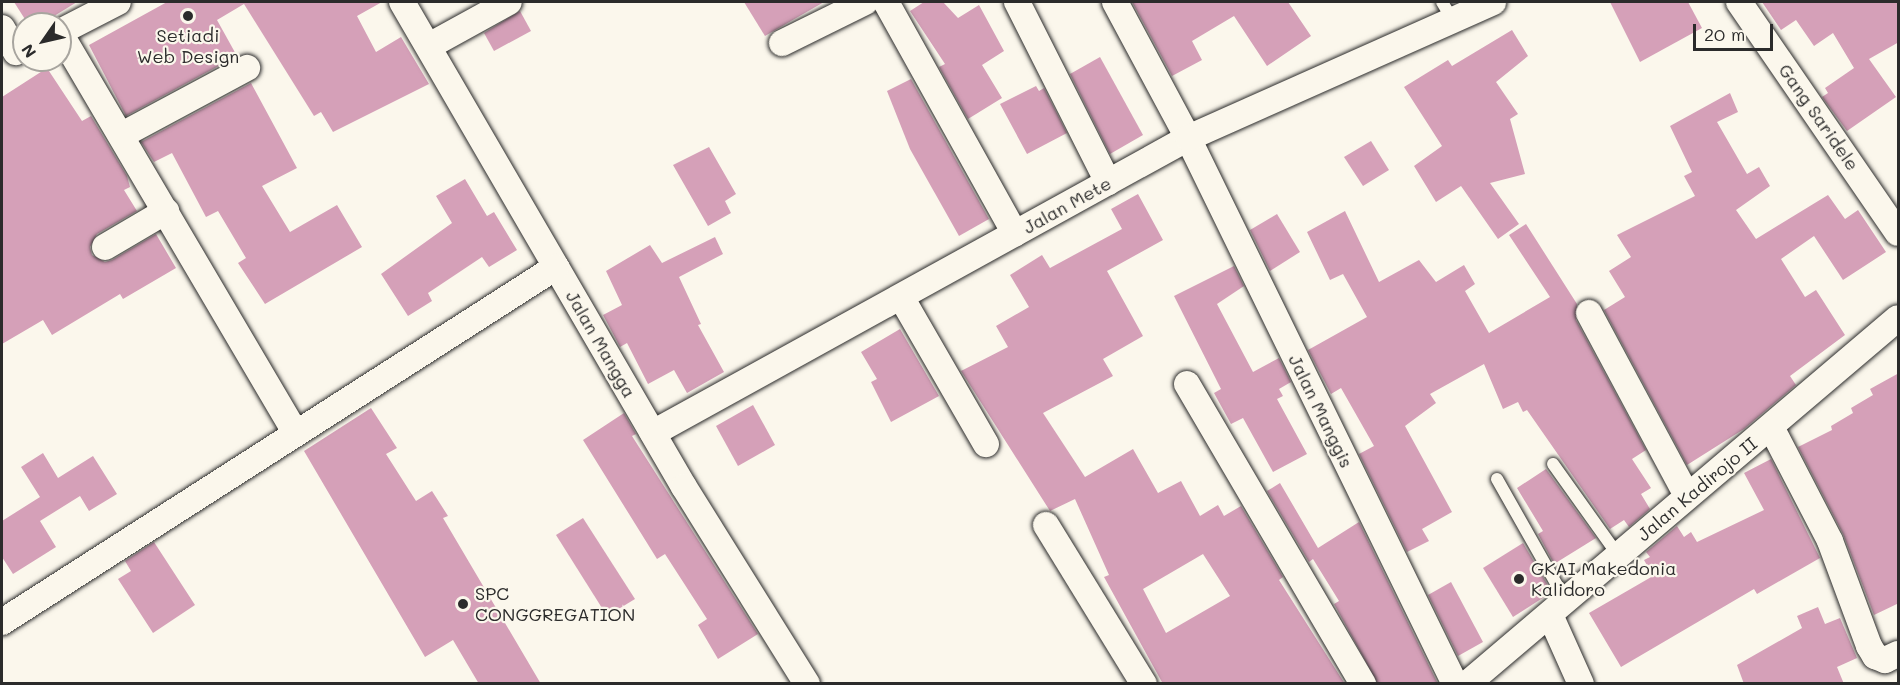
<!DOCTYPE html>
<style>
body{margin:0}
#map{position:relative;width:1900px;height:685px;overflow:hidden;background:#fbf7ec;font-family:Mali,sans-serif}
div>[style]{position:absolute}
.building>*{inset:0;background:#d5a0b8}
.roads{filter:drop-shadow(0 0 2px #2b2b2b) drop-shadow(0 0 2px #2b2b2b)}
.service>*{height:12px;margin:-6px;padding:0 6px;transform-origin:6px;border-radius:6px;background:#fbf7ec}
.minor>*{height:26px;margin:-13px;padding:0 13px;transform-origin:13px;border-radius:13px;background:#fbf7ec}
.dots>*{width:16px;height:16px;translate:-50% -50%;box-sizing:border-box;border:3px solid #fbf7ec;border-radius:50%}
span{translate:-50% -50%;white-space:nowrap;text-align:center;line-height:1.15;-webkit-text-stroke:4.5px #fbf7ec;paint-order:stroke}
.poi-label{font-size:18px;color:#2b2b2b}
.left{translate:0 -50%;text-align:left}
.street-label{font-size:18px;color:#2b2b2b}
.frame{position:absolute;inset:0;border:3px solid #2b2b2b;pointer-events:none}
.north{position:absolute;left:12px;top:12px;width:60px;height:60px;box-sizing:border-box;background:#fbf7ec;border:2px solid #a8a59f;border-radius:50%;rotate:236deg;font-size:16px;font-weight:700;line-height:24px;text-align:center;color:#2b2b2b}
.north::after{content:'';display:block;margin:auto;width:21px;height:27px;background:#2b2b2b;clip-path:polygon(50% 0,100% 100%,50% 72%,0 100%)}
.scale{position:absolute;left:1693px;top:24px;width:80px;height:27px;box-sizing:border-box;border:3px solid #2b2b2b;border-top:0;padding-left:8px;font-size:18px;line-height:21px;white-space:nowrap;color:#2b2b2b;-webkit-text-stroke:4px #fbf7ec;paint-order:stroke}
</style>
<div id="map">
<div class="building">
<div style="clip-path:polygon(14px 2px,77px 2px,41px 24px,28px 24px)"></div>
<div style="clip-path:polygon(167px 2px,382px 2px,357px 16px,376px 52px,401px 37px,429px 84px,333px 132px,321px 112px,314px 116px,244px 4px,217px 20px,237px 56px,126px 116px,89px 45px)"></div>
<div style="clip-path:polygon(744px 2px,824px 2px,765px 36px)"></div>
<div style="clip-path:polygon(924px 2px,943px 2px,958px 18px,979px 5px,1004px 51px,982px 65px,1002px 98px,968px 119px,939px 67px,945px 64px,910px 11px)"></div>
<div style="clip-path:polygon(1132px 2px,1288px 2px,1311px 36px,1267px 66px,1234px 16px,1192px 41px,1202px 60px,1172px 76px)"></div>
<div style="clip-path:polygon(1610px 2px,1688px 2px,1702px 28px,1640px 62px)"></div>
<div style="clip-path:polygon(1762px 2px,1899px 2px,1899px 42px,1869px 59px,1896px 97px,1847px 131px,1822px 97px,1828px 93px,1825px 88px,1854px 68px,1833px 33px,1814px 46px,1796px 20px,1781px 30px)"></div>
<div style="clip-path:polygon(520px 11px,531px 31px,494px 51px,484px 33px)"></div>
<div style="clip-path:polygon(1512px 30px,1528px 56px,1496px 82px,1518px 114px,1510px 119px,1525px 174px,1490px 183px,1519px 224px,1498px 239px,1461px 186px,1436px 202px,1414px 166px,1442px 146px,1404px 87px,1448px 60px,1452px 66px)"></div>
<div style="clip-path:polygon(1100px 57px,1143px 135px,1110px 154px,1070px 74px)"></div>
<div style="clip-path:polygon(47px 68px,82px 121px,91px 116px,127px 176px,130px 187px,124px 190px,137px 211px,97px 234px,90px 247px,92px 255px,105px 262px,112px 260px,156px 234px,176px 268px,123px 299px,120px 294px,52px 335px,43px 320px,2px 344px,2px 97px)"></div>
<div style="clip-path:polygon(911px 79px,989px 219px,959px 236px,910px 149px,887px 91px)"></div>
<div style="clip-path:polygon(251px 83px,297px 168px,262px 186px,290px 232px,337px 205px,362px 247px,265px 304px,238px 263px,246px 258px,218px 211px,206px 217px,172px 153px,154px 162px,141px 142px)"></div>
<div style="clip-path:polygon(1036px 86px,1039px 91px,1044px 88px,1067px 133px,1027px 154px,1000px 104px)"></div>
<div style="clip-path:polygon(1730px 93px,1738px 112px,1717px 122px,1747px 174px,1759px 167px,1770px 186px,1736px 210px,1756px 239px,1828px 195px,1845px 219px,1858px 210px,1886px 252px,1843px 280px,1814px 236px,1781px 259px,1805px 297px,1816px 290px,1845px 335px,1790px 376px,1796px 385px,1744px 429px,1687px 465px,1604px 310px,1625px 297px,1609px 271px,1631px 257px,1617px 235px,1695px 196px,1684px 176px,1692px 172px,1670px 126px)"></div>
<div style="clip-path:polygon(1371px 141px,1389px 170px,1363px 186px,1344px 157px)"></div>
<div style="clip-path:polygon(709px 147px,736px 194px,725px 201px,731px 213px,708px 226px,673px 165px)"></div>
<div style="clip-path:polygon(465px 179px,487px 216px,494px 212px,517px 250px,489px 267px,482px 257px,428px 293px,432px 301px,408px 316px,381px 274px,452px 223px,436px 196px)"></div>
<div style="clip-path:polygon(evenodd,1138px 194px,1163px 240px,1107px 271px,1143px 336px,1103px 359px,1113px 376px,1043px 413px,1085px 477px,1133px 449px,1158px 493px,1181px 481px,1200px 516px,1218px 505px,1224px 516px,1241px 506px,1283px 577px,1279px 580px,1345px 684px,1163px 684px,1104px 577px,1109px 575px,1075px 499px,1050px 511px,961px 371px,1008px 347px,996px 326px,1029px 307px,1010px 275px,1042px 255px,1050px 268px,1122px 229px,1111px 209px,1138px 194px,1203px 554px,1230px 596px,1166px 633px,1143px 589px,1203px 554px)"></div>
<div style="clip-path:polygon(1345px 211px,1379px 282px,1419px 260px,1436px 282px,1464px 265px,1475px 284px,1465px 291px,1489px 333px,1550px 297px,1509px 235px,1526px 224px,1577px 304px,1576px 320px,1646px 450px,1632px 459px,1651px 488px,1641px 494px,1650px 509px,1629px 527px,1624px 520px,1610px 529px,1527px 410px,1523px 412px,1518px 402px,1503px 409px,1484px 364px,1430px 394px,1436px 403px,1405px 426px,1452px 512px,1422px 529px,1429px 541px,1407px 552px,1359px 454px,1374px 446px,1341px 388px,1331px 394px,1308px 350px,1367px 317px,1343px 274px,1330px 280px,1307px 232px)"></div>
<div style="clip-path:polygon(1277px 214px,1300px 252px,1270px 271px,1250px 230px)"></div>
<div style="clip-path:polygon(715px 237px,723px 254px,679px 277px,701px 324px,698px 325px,724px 372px,687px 393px,674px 370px,648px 384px,627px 343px,620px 347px,603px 315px,622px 305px,606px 271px,650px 245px,662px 263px)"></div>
<div style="clip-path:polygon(1234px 266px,1244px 286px,1217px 304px,1253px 372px,1279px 358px,1291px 382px,1279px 389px,1283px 396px,1277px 399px,1307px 454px,1273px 472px,1243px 418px,1231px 424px,1214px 393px,1221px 389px,1174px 296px)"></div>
<div style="clip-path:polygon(900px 329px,939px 396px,891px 422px,871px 382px,877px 379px,861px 352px)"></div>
<div style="clip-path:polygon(1899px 373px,1899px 603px,1874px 615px,1843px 534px,1798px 447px,1832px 430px,1831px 426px,1853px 413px,1851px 408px,1873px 395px,1870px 389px)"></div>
<div style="clip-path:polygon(753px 405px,775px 445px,738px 466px,716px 426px)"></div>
<div style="clip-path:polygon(371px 408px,397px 448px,386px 454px,416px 501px,432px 491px,448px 516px,443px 518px,541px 684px,479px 684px,453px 640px,425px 657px,304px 451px)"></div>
<div style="clip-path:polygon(624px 413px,636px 434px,632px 436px,758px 634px,718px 659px,698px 625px,707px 619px,665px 554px,657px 559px,583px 440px)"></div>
<div style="clip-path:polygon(43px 453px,58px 478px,93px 456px,117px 494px,89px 511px,80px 496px,40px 521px,56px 547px,13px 574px,2px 557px,2px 521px,40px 497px,21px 467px)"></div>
<div style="clip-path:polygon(1771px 459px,1820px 558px,1757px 594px,1754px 589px,1621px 667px,1589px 613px,1653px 576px,1644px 560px,1650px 557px,1646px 552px,1677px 526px,1684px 537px,1691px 532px,1697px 542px,1764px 510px,1744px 473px)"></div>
<div style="clip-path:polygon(1546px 469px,1596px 538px,1554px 564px,1538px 534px,1543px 531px,1517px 488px)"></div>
<div style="clip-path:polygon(1280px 483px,1318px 548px,1359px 522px,1438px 684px,1378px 684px,1334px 604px,1339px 601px,1313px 559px,1309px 562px,1267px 491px)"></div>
<div style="clip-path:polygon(583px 518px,635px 599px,607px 616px,556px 535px)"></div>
<div style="clip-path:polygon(154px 542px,195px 605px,153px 633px,118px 579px,131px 571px,125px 561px)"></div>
<div style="clip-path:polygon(1523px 543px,1552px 592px,1513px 617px,1483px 568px)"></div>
<div style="clip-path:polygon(1451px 582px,1483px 642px,1458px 656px,1428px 595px)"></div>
<div style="clip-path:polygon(1818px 607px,1825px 624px,1840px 618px,1857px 658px,1837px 667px,1844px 684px,1744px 684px,1737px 665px,1802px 628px,1797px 616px)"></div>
</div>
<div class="roads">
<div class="service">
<div style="left:1442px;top:2px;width:21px;rotate:59deg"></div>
<div style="left:1553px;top:464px;width:112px;rotate:54.5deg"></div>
<div style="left:1497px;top:479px;width:140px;rotate:60.5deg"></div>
</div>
<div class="minor">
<div style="left:402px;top:2px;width:561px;rotate:59.82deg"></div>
<div style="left:684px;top:487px;width:232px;rotate:58deg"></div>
<div style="left:886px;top:2px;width:265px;rotate:60.9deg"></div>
<div style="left:1017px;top:2px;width:202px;rotate:63.2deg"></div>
<div style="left:1115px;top:2px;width:154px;rotate:61.8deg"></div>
<div style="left:1188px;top:138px;width:608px;rotate:63.94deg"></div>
<div style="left:1739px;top:2px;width:280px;rotate:55.5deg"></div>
<div style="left:2px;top:28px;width:28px;rotate:60deg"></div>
<div style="left:60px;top:32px;width:65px;rotate:-27.3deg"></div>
<div style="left:60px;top:33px;width:464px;rotate:59.5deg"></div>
<div style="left:782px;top:43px;width:93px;rotate:-26.3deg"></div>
<div style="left:429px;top:46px;width:91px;rotate:-28.8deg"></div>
<div style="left:122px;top:135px;width:142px;rotate:-28.2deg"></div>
<div style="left:105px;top:247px;width:71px;rotate:-30.5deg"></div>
<div style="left:901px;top:297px;width:170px;rotate:60deg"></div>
<div style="left:1589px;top:313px;width:205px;rotate:61.8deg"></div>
<div style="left:1187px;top:384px;width:348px;rotate:59.6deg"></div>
<div style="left:1771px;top:427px;width:128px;rotate:62.6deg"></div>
<div style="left:1830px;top:541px;width:112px;rotate:69.6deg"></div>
<div style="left:1869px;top:646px;width:12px;rotate:59deg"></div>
<div style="left:1875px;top:656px;width:11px;rotate:22deg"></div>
<div style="left:1885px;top:660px;width:14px;rotate:-25deg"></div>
<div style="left:653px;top:433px;width:611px;rotate:-28.87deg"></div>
<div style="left:1188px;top:138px;width:334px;rotate:-24deg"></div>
<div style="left:1046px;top:525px;width:187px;rotate:58.4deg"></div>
<div style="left:1551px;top:617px;width:73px;rotate:65.9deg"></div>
<div style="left:2px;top:622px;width:658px;rotate:-32.65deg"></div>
<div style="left:1467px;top:684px;width:565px;rotate:-40.34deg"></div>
</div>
</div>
<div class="dots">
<div style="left:188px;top:16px;background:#2b2b2b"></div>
<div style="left:1519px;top:579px;background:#2b2b2b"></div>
<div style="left:463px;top:604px;background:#2b2b2b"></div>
</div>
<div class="poi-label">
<span style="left:188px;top:46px">Setiadi<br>Web Design</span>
<span class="left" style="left:1531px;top:579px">GKAI Makedonia<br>Kalidoro</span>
<span class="left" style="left:475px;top:604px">SPC<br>CONGGREGATION</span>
</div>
<div class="street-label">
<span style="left:1819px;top:117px;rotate:55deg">Gang Saridele</span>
<span style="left:1067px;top:205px;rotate:-29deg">Jalan Mete</span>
<span style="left:601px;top:344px;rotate:60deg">Jalan Mangga</span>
<span style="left:1321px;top:411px;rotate:64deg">Jalan Manggis</span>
<span style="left:1697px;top:489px;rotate:-40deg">Jalan Kadirojo II</span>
</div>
<div class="frame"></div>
<div class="north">N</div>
<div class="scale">20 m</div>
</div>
